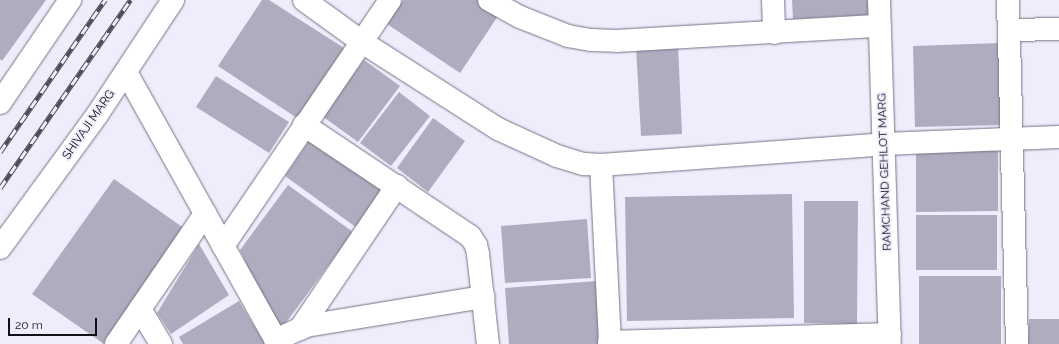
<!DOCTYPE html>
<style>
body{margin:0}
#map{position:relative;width:1059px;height:344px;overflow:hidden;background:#f0ecfc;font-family:Raleway,sans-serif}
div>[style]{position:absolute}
.building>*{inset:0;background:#b0acbf}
.roads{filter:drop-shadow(0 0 1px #767284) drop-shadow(0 0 1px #767284)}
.minor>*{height:22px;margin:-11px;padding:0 11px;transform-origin:11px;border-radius:11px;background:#fff}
.major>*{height:22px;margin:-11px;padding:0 11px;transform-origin:11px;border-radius:11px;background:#fff}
.rail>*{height:4.5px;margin-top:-2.25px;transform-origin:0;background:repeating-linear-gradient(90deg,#f0ecfc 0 9px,#4d4a53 0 18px);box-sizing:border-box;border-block:1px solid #4d4a53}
span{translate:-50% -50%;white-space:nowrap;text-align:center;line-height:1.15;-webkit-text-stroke:3.5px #f0ecfc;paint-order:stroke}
.street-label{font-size:12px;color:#131118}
.scale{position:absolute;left:8px;top:318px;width:89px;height:18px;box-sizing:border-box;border:2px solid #131118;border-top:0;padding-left:5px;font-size:12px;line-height:14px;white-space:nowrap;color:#131118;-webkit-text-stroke:3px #f0ecfc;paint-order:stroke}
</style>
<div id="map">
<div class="building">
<div style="clip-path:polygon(0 0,46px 0,2px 61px,0 59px)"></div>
<div style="clip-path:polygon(262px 0,269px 0,344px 48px,297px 118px,218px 66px)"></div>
<div style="clip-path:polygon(403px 0,480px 0,500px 13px,460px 73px,387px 24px)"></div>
<div style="clip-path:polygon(792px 0,868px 0,869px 15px,793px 19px)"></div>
<div style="clip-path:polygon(1000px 43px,1002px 125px,915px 127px,913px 46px)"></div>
<div style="clip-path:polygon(678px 45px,682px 134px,641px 136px,636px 47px)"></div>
<div style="clip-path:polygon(364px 60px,400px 86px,358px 142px,322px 116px)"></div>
<div style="clip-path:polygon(216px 76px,289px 122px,269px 153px,196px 107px)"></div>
<div style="clip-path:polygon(399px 92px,430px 116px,391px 166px,360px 143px)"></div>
<div style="clip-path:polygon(433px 118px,465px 141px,428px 192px,397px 168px)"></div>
<div style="clip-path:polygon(311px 138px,384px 191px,357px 228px,285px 176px)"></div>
<div style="clip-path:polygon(916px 151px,998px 151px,998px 211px,916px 212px)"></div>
<div style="clip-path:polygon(114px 179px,188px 231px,108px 344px,104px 344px,32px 294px)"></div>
<div style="clip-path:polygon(288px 185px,353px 232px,279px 332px,240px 250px)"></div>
<div style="clip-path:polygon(792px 194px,794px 318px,627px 321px,625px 197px)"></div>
<div style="clip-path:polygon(804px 201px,858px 201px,857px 324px,804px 323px)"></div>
<div style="clip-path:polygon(916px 215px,997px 215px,997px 270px,916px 270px)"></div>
<div style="clip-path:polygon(587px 219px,591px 278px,505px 283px,501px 226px)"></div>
<div style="clip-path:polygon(199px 244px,229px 295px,171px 334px,157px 313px)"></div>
<div style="clip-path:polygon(919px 276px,1001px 276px,1001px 344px,919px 344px)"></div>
<div style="clip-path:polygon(597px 281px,602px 344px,509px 344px,505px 288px)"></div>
<div style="clip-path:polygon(239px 301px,265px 344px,183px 344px,179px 337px)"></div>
<div style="clip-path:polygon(1029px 319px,1059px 319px,1059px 344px,1028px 344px)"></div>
</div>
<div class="roads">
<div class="minor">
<div style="left:304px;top:0;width:72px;rotate:35.9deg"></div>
<div style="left:362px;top:42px;width:161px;rotate:32.6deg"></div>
<div style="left:498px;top:129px;width:65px;rotate:24.6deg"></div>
<div style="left:557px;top:156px;width:28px;rotate:17deg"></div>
<div style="left:584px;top:164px;width:17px;rotate:3deg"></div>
<div style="left:601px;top:165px;width:284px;rotate:-4.2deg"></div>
<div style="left:884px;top:144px;width:175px;rotate:-2.3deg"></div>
<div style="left:489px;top:0;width:35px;rotate:29deg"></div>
<div style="left:520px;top:17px;width:52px;rotate:21.6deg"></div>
<div style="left:568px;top:36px;width:23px;rotate:10deg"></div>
<div style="left:591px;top:40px;width:25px;rotate:2deg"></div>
<div style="left:616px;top:41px;width:264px;rotate:-3.3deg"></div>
<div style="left:773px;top:0;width:33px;rotate:88deg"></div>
<div style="left:879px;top:0;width:344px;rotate:88.2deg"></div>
<div style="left:1008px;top:0;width:344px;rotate:88.5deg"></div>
<div style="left:1009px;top:30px;width:50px;rotate:-1.1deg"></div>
<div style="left:126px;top:72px;width:312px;rotate:60.8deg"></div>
<div style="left:304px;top:125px;width:200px;rotate:33.8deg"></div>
<div style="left:470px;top:236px;width:11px;rotate:56deg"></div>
<div style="left:476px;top:245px;width:9px;rotate:77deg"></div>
<div style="left:478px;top:254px;width:91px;rotate:83.7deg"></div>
<div style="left:601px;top:165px;width:179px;rotate:87.1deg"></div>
<div style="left:223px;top:246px;width:297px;rotate:-55.8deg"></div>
<div style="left:140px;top:309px;width:41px;rotate:59deg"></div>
<div style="left:300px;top:329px;width:173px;rotate:-55.9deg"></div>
<div style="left:275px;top:340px;width:34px;rotate:-24deg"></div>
<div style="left:306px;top:326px;width:180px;rotate:-9.3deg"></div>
<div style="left:609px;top:342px;width:281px;rotate:-1.6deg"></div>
<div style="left:116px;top:344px;width:158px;rotate:-55.6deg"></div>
</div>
<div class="major">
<div style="left:0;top:103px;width:125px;rotate:-55.8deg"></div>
<div style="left:0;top:248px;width:165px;rotate:-53.9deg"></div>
<div style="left:97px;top:115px;width:138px;rotate:-56.5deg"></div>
</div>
</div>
<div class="rail">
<div style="left:0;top:152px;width:185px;rotate:-55.4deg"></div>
<div style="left:0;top:188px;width:229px;rotate:-55.3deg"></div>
</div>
<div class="street-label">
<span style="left:89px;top:125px;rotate:-55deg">SHIVAJI MARG</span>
<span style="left:885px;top:172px;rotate:-92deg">RAMCHAND GEHLOT MARG</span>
</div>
<div class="scale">20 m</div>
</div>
